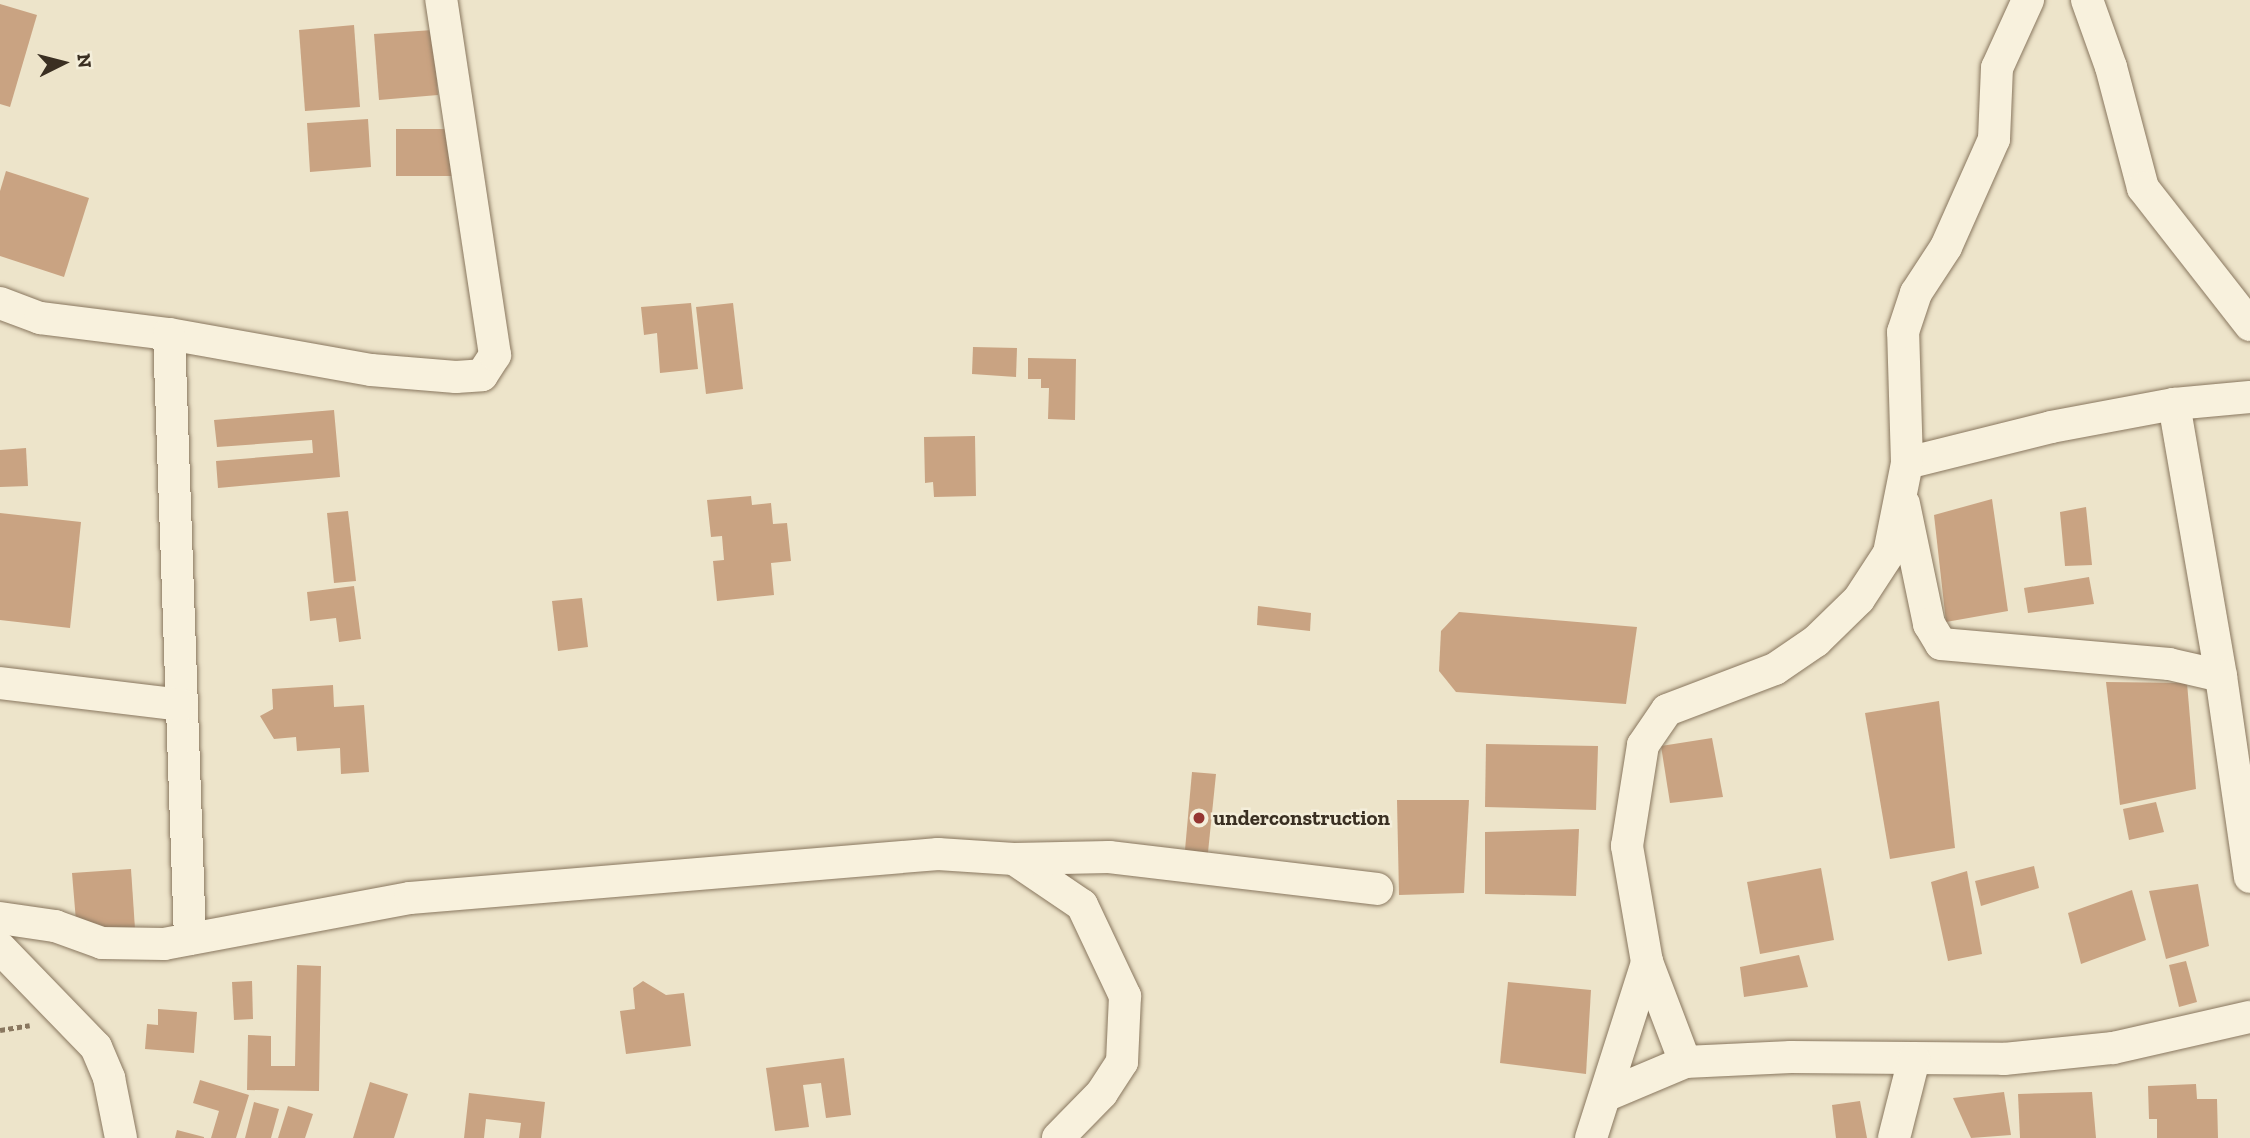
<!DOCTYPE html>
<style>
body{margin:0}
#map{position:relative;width:2250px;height:1138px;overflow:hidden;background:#ede4ca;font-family:"Zilla Slab",serif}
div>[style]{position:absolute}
.building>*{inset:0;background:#c9a382}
.path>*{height:4.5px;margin-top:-2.25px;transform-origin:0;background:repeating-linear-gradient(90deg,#89775f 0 5px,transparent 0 8.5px)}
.roads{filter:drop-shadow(0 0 2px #89775f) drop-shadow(0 0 2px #89775f)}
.minor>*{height:32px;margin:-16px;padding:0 16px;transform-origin:16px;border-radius:16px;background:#f8f1dd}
.dots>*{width:19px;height:19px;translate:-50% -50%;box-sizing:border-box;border:4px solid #f4eeda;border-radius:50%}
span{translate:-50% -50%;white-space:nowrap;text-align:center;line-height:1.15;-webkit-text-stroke:5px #f4eeda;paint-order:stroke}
.poi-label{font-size:21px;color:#3a2f22;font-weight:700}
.left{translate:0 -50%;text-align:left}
.north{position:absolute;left:28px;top:28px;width:70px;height:70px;-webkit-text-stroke:5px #f4eeda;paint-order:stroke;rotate:84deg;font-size:19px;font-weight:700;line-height:28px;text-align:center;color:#3a2f22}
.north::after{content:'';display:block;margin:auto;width:24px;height:32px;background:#3a2f22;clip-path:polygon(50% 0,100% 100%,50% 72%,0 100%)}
</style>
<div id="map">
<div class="building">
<div style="clip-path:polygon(0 4px,37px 15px,10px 107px,0 104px)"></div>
<div style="clip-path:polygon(354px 25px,360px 107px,305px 111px,299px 30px)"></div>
<div style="clip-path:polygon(433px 30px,438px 95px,379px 100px,374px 34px)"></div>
<div style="clip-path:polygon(368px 119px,371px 167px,310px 172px,307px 123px)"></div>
<div style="clip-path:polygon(396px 129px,451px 129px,452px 176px,396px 176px)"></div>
<div style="clip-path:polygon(6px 171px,89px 198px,64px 277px,0 256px,0 191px)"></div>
<div style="clip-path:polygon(691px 303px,698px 369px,660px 373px,657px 333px,644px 335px,641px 307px)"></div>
<div style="clip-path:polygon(733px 303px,743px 389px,706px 394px,696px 307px)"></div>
<div style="clip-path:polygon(973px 347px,1017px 348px,1016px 377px,972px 374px)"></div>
<div style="clip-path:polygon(1028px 358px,1076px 359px,1075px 420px,1048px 419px,1049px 388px,1041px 388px,1041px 379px,1028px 379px)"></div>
<div style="clip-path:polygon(334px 410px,340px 477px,218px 488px,216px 461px,313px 453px,312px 440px,217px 447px,214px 420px)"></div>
<div style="clip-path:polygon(975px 436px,976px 496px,934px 497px,933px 482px,925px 483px,924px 437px)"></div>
<div style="clip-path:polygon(26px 448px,28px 486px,0 487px,0 450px)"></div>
<div style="clip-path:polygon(751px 496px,752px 505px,771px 503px,773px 524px,787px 523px,791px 561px,771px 563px,774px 595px,717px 601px,713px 561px,724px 560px,722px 536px,711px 537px,707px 500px)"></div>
<div style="clip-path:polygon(1992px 499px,2008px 611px,1946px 622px,1934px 515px)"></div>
<div style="clip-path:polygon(2086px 507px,2092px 565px,2065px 566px,2060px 512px)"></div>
<div style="clip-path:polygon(348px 511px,356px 581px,334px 583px,327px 513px)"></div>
<div style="clip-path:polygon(0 513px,81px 522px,70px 628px,0 620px)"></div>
<div style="clip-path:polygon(2089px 577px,2094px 604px,2028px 613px,2024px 588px)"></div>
<div style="clip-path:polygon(354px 586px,361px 639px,339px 642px,336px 618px,310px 621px,307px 592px)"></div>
<div style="clip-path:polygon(582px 598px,588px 647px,558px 651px,552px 601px)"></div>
<div style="clip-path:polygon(1258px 606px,1311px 613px,1310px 631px,1257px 625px)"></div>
<div style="clip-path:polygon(1459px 612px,1637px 627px,1626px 704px,1456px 692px,1439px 671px,1441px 631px)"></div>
<div style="clip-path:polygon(2106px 682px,2187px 683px,2196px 789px,2120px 805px)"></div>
<div style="clip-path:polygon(333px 685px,334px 707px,364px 705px,369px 772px,341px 774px,340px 748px,297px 751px,296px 737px,274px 739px,260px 716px,273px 709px,272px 689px)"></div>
<div style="clip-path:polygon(1939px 701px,1955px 848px,1890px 859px,1865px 713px)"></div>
<div style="clip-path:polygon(1712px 738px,1723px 797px,1670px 803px,1661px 746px)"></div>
<div style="clip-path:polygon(1486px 744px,1598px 746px,1596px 810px,1485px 807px)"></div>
<div style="clip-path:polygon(1192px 772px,1216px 774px,1207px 862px,1184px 861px)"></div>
<div style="clip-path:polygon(1397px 800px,1469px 800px,1464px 893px,1399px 895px)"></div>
<div style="clip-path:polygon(2156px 802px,2164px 832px,2129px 840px,2123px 809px)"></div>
<div style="clip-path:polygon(1579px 829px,1576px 896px,1485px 894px,1485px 832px)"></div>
<div style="clip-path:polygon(2034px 866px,2039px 888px,1981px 906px,1975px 881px)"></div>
<div style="clip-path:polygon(1821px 868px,1834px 940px,1760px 954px,1747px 882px)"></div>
<div style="clip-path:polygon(131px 869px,135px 929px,77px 933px,72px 873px)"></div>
<div style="clip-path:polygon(1967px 871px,1982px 954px,1948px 961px,1931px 882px)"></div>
<div style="clip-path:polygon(2198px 884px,2209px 946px,2166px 959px,2149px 891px)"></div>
<div style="clip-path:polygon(2132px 890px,2146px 940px,2081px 964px,2068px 913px)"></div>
<div style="clip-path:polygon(1799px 955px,1808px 987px,1744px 997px,1740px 967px)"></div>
<div style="clip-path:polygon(2186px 961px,2197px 1002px,2179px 1007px,2169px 965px)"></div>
<div style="clip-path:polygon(297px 965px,321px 966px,319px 1091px,247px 1090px,248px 1035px,271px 1036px,271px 1066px,295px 1066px)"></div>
<div style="clip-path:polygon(252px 981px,253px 1019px,234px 1020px,232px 982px)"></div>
<div style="clip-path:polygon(643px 981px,666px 995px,684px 993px,691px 1046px,626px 1054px,620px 1011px,635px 1009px,633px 988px)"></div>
<div style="clip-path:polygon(1508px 982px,1591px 990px,1586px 1074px,1500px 1063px)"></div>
<div style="clip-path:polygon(158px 1009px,197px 1012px,194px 1053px,145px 1049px,147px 1024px,158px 1025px)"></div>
<div style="clip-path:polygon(844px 1058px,851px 1115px,826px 1118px,821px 1083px,803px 1085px,809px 1127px,775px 1131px,766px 1068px)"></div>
<div style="clip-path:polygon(200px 1080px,249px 1095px,236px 1138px,211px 1138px,219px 1111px,193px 1103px)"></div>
<div style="clip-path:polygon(370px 1082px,408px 1094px,394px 1138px,353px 1138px)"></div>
<div style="clip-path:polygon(2196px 1084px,2197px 1099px,2217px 1099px,2218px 1138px,2157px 1138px,2157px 1119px,2149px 1119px,2148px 1086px)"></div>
<div style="clip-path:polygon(2004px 1092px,2011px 1135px,1971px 1138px,1953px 1098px)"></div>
<div style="clip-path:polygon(2092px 1092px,2096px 1138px,2020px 1138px,2018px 1094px)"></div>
<div style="clip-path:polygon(469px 1093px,545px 1102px,541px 1138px,519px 1138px,521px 1123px,486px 1119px,484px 1138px,464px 1138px)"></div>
<div style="clip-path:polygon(1860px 1101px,1867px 1138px,1836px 1138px,1832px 1105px)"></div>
<div style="clip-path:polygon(254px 1102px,279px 1109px,271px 1138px,245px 1138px)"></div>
<div style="clip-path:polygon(288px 1106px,313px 1114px,305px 1138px,278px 1138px)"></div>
<div style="clip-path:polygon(177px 1130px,204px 1137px,204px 1138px,175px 1138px)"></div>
</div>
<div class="path">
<div style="left:0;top:1030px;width:30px;rotate:-9deg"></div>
</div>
<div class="roads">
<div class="minor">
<div style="left:2087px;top:0;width:71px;rotate:70.3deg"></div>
<div style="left:2111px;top:67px;width:125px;rotate:75.2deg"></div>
<div style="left:2143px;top:188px;width:174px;rotate:52deg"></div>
<div style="left:0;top:303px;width:43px;rotate:20.6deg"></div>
<div style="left:40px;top:318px;width:130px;rotate:7.1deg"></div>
<div style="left:169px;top:334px;width:205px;rotate:10.1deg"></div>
<div style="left:371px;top:370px;width:85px;rotate:4.7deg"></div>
<div style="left:456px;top:377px;width:26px;rotate:-4deg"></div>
<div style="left:482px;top:375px;width:24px;rotate:-57deg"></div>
<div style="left:495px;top:355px;width:359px;rotate:-98.6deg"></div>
<div style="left:169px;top:334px;width:605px;rotate:88.01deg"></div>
<div style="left:2174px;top:404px;width:276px;rotate:80.2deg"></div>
<div style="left:2221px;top:676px;width:203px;rotate:81.8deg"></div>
<div style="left:1907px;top:463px;width:148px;rotate:-14deg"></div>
<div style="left:2051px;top:427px;width:125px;rotate:-10.6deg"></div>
<div style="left:2174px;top:404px;width:76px;rotate:-5.3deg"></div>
<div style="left:1904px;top:504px;width:123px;rotate:78.2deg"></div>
<div style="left:1929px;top:624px;width:23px;rotate:59deg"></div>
<div style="left:1941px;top:644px;width:229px;rotate:5deg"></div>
<div style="left:2169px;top:664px;width:53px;rotate:13deg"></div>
<div style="left:0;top:683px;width:183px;rotate:6.9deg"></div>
<div style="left:1014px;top:859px;width:82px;rotate:34.1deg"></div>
<div style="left:1082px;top:905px;width:101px;rotate:64.7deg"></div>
<div style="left:1125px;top:996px;width:66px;rotate:92.6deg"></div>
<div style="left:1122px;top:1062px;width:37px;rotate:123deg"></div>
<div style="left:1102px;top:1093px;width:63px;rotate:134.4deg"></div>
<div style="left:0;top:918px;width:56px;rotate:8.3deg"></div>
<div style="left:55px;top:926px;width:50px;rotate:19.9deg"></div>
<div style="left:102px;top:943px;width:62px;rotate:0.9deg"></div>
<div style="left:164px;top:944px;width:250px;rotate:-10.6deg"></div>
<div style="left:410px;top:898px;width:530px;rotate:-4.76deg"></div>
<div style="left:938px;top:854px;width:76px;rotate:3.8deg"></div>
<div style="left:1014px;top:859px;width:95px;rotate:-1.2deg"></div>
<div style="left:1109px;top:857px;width:270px;rotate:6.8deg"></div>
<div style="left:0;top:948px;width:138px;rotate:45.9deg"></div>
<div style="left:96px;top:1047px;width:34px;rotate:67deg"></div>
<div style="left:109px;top:1078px;width:61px;rotate:78.7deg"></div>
<div style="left:1685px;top:1062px;width:107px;rotate:-110.8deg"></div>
<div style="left:1647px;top:962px;width:118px;rotate:-99.8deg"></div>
<div style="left:1627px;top:846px;width:102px;rotate:-81deg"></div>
<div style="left:1643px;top:745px;width:42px;rotate:-55.6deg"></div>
<div style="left:1667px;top:710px;width:116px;rotate:-20.8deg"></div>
<div style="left:1775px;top:669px;width:50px;rotate:-34.3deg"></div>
<div style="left:1816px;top:641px;width:60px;rotate:-44.3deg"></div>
<div style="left:1859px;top:599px;width:55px;rotate:-56.9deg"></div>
<div style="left:1889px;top:553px;width:92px;rotate:-78.7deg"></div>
<div style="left:1907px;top:463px;width:131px;rotate:-91.7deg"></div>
<div style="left:1903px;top:332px;width:41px;rotate:-71.6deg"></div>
<div style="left:1916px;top:293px;width:55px;rotate:-56.9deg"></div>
<div style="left:1946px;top:247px;width:118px;rotate:-66deg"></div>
<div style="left:1994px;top:139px;width:71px;rotate:-87.6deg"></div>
<div style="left:1997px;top:68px;width:75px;rotate:-65.5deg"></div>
<div style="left:1607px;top:1095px;width:85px;rotate:-22.9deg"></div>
<div style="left:1685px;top:1062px;width:106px;rotate:-2.7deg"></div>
<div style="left:1791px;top:1057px;width:213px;rotate:0.5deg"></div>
<div style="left:2004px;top:1059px;width:110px;rotate:-5.8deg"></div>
<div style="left:2113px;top:1048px;width:140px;rotate:-12.8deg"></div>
<div style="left:1591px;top:1138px;width:185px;rotate:-72.3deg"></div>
<div style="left:1894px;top:1138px;width:81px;rotate:-75.8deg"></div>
</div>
</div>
<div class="dots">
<div style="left:1199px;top:818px;background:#953632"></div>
</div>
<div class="poi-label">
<span class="left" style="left:1213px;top:818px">underconstruction</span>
</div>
<div class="north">N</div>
</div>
